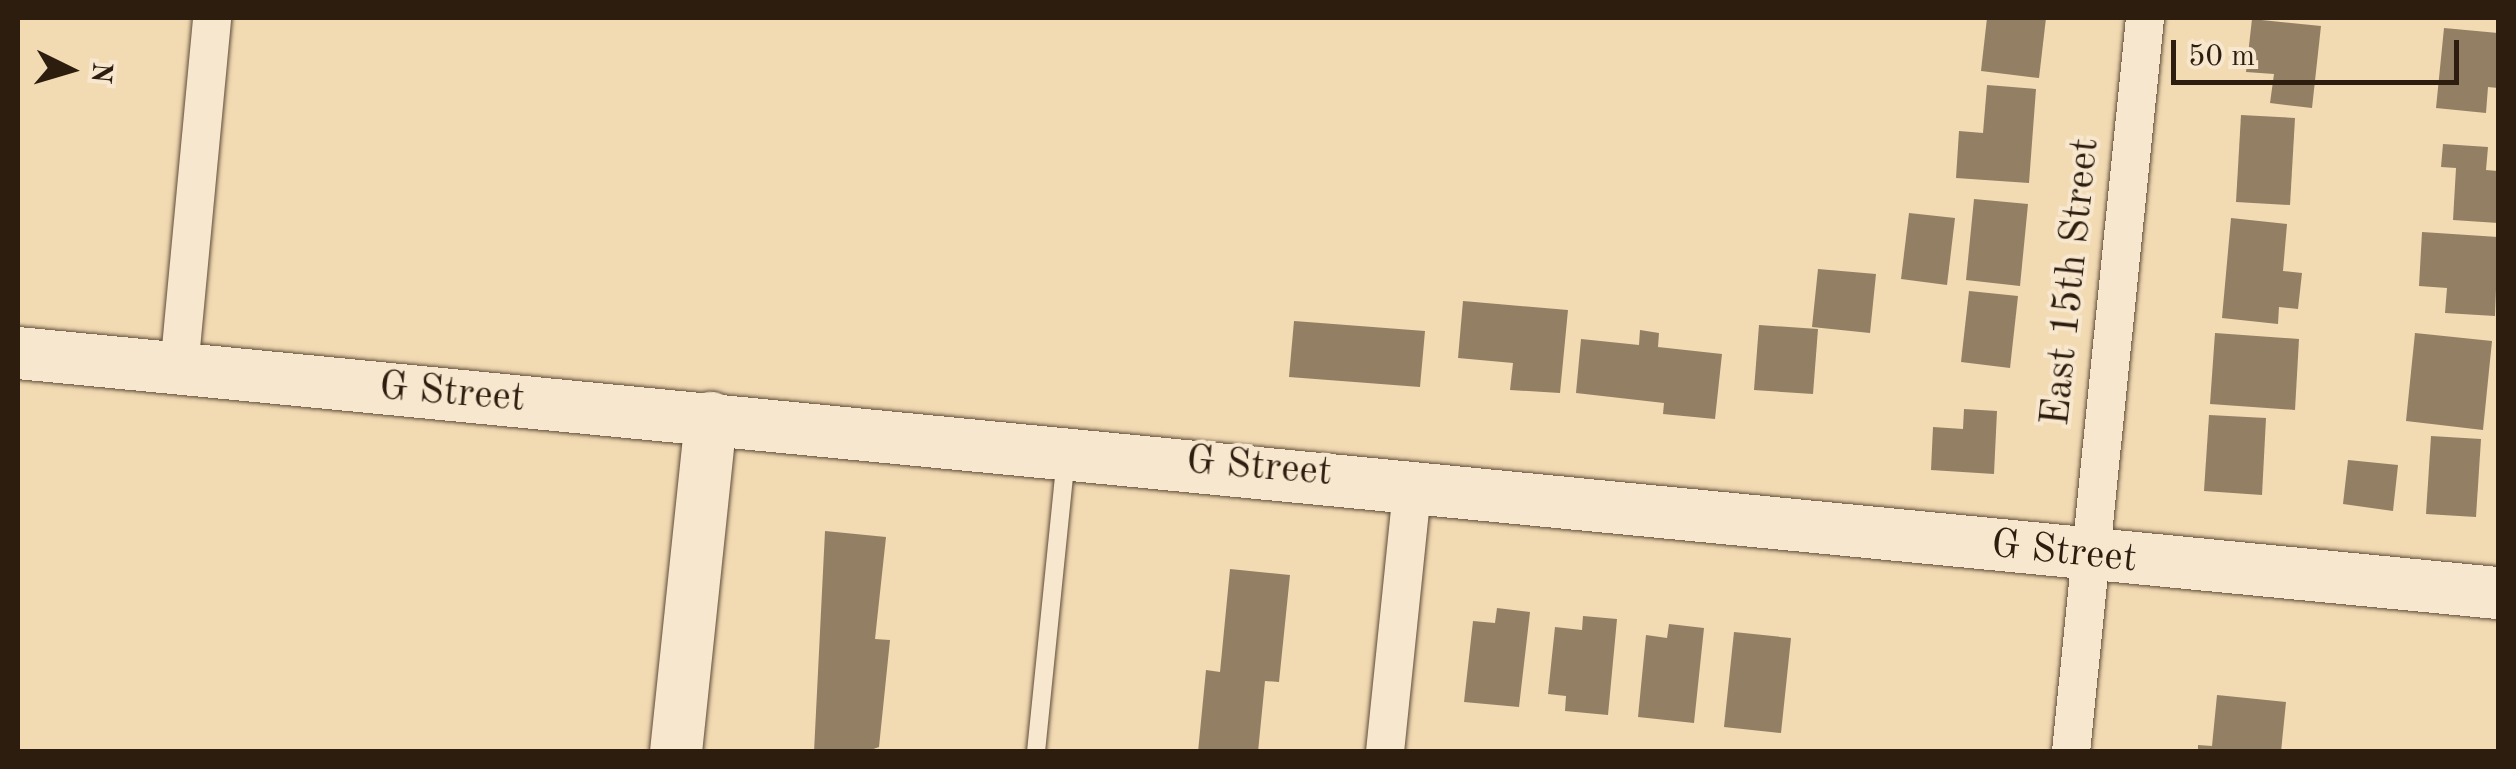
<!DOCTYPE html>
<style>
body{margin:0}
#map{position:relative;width:2516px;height:769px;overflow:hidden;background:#f2dab3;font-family:"Old Standard TT",serif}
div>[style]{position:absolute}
.building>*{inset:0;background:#937f64}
.roads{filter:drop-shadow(0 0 2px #5e4c38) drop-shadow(0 0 2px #5e4c38)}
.lane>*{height:18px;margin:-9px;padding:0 9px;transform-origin:9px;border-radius:9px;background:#f7e7ce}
.street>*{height:38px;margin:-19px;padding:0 19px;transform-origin:19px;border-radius:19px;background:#f7e7ce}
.secondary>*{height:52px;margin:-26px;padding:0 26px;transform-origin:26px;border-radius:26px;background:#f7e7ce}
span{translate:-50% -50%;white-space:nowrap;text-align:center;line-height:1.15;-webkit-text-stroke:8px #f7e7ce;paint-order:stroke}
.street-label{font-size:40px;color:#2c1d0f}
.frame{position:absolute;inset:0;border:20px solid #2c1d0f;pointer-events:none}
.north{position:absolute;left:20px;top:20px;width:100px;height:100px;-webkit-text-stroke:8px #f7e7ce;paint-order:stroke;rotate:95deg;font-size:28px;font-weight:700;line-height:40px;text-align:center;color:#2c1d0f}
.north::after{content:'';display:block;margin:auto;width:35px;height:45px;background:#2c1d0f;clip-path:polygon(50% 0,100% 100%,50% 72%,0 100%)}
.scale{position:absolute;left:2171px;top:40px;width:288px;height:45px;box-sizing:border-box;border:5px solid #2c1d0f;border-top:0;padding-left:12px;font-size:30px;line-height:35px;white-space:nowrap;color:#2c1d0f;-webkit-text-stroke:8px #f7e7ce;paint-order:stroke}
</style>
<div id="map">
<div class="building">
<div style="clip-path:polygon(1987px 18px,2046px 18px,2039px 78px,1981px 71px)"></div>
<div style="clip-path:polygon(2252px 19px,2321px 26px,2312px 108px,2270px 103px,2274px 74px,2246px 72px)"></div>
<div style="clip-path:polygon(2444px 28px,2498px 33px,2498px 88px,2488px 87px,2486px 113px,2436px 108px)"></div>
<div style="clip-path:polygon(1987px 85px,2036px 89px,2029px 183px,1956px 178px,1959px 131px,1983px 133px)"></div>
<div style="clip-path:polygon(2241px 115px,2295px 118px,2290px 205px,2236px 202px)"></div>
<div style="clip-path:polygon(2443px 144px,2488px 147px,2486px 170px,2498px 171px,2498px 223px,2453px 220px,2456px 168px,2441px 167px)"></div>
<div style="clip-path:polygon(1974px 199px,2028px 204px,2020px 286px,1966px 280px)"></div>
<div style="clip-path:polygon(1909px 213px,1955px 218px,1947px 285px,1901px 279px)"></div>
<div style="clip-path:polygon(2231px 218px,2287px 224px,2283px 271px,2302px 273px,2298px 309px,2279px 307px,2278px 324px,2222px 318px)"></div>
<div style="clip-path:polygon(2422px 232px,2498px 237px,2495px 316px,2445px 313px,2447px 288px,2419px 286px)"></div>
<div style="clip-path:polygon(1818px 269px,1876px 274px,1870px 333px,1812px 327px)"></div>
<div style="clip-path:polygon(1969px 291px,2018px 296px,2010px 368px,1961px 362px)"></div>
<div style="clip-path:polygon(1463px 301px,1568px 310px,1560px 393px,1510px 390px,1513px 363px,1458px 358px)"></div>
<div style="clip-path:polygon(1294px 321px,1425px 331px,1420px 387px,1289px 377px)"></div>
<div style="clip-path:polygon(1759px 325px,1818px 329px,1813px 394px,1754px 390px)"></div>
<div style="clip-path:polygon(1640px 330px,1659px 333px,1658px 347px,1722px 354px,1715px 419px,1663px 414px,1664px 403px,1576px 393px,1581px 339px,1639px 345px)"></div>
<div style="clip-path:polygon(2215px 333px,2299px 339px,2295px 410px,2210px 404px)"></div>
<div style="clip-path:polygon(2415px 333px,2492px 341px,2483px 430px,2406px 421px)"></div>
<div style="clip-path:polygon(1964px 409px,1997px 411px,1994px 474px,1931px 470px,1933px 427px,1963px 429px)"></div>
<div style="clip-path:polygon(2209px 415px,2266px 418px,2262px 495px,2204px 491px)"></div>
<div style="clip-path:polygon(2431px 436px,2481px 439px,2476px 517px,2426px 514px)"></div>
<div style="clip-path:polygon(2348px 460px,2398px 465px,2393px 511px,2343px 504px)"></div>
<div style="clip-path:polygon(825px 531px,886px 537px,875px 639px,890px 640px,879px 747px,865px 752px,814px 752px)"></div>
<div style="clip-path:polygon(1230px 569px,1290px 575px,1279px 682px,1265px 681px,1258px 752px,1198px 752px,1206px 670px,1220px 672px)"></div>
<div style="clip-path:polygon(1497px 608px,1530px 612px,1519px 707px,1464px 702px,1473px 621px,1495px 623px)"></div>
<div style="clip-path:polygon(1583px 616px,1617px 619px,1608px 715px,1565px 711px,1566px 696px,1548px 694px,1555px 627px,1582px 630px)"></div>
<div style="clip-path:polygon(1669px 624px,1704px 628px,1694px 723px,1638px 717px,1646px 635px,1667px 638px)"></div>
<div style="clip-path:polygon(1734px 632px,1791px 638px,1781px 733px,1724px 727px)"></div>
<div style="clip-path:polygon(2217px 695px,2286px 702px,2281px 752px,2198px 752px,2198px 745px,2212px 746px)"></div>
</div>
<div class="roads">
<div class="lane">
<div style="left:1036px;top:752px;width:298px;rotate:-84.2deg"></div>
</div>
<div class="street">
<div style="left:179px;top:369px;width:353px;rotate:-84.6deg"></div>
<div style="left:1385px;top:752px;width:271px;rotate:-84.1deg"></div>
<div style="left:2071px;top:752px;width:738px;rotate:-84.24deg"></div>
</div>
<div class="secondary">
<div style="left:18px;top:353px;width:2492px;rotate:5.53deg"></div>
<div style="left:676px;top:752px;width:336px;rotate:-84deg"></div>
</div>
</div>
<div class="street-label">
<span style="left:2072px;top:282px;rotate:-84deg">East 15th Street</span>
<span style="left:452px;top:394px;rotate:5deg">G Street</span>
<span style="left:1259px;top:468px;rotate:5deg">G Street</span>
<span style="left:2064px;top:553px;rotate:6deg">G Street</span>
</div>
<div class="frame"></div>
<div class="north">N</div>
<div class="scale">50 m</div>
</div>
